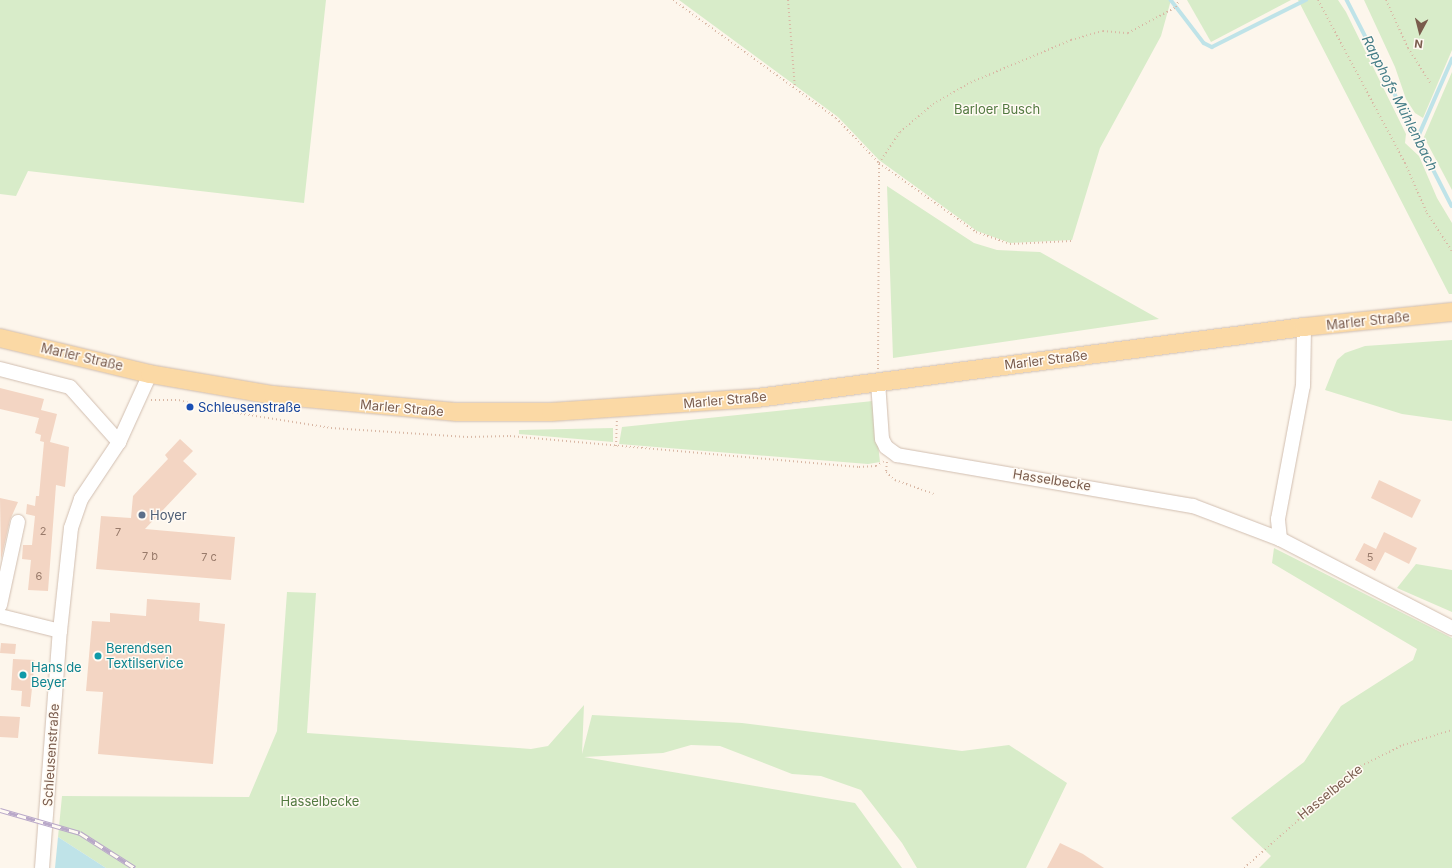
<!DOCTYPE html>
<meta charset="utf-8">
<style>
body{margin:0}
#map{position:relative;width:1452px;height:868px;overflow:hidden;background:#fdf6ec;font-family:Inter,sans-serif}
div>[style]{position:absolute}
.green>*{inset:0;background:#d8ecc9}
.water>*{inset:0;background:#bfe3e8}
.stream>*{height:3.5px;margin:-1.75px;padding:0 1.75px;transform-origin:1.75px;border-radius:1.75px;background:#bfe3e8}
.building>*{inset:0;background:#f3d5c3}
.path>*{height:2px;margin-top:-1px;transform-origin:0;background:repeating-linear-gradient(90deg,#d9b8a5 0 1px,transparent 0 4px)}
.roads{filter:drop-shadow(0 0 1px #d1beb0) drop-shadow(0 0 1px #d1beb0)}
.minor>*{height:14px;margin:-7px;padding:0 7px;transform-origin:7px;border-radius:7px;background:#fff}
.major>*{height:18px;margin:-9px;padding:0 9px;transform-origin:9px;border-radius:9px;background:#fbd9a5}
.rail>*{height:4.5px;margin-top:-2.25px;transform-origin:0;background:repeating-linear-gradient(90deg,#fffaf3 0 9px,#b9a8c9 0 18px);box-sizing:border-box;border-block:1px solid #b9a8c9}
.dots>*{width:11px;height:11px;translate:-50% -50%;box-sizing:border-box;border:2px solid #fffaf3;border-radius:50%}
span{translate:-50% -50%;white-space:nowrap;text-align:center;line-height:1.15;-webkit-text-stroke:3px #fffaf3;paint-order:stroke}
.number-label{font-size:11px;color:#987a6a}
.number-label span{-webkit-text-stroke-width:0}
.park-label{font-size:13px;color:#537a41}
.street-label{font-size:13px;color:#7a5c4d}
.transit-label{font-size:13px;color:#164399}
.left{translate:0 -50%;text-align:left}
.service-label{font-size:13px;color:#4e5e75}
.culture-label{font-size:13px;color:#0d838f}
.water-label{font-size:14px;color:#437c86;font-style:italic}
.north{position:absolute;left:1400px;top:12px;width:40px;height:40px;-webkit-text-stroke:3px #fffaf3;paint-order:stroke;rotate:187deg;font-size:11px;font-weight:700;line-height:16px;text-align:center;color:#7a5c4d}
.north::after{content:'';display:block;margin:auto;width:14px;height:18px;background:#7a5c4d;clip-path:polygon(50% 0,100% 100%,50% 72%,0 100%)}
</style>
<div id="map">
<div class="green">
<div style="clip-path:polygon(0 0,326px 0,304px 203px,28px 171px,16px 196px,0 194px)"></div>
<div style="clip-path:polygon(679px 0,1171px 0,1161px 36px,1100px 148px,1072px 240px,1010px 243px,977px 231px,879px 160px,838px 117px)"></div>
<div style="clip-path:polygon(1187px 0,1291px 0,1211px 42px)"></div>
<div style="clip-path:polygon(1298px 0,1338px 0,1346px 12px,1406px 134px,1405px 143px,1419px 156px,1437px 198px,1452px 223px,1452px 294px,1449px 294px)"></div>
<div style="clip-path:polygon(1364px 0,1452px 0,1452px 50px,1423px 118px,1415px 113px,1406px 99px,1395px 67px)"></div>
<div style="clip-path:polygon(1452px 72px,1452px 190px,1424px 137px)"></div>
<div style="clip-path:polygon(887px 186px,974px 243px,997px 250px,1040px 252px,1159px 319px,893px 358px)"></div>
<div style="clip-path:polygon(1452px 340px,1452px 421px,1402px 414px,1325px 390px,1337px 360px,1345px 353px,1365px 346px)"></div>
<div style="clip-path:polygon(873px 401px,880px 462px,868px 464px,619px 444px,622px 427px)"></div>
<div style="clip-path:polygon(613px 428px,613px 442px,519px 434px,519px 430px)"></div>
<div style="clip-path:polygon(1274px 548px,1452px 638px,1452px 868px,1259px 868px,1271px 856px,1231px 818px,1304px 762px,1341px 706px,1413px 660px,1417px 649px,1272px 563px)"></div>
<div style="clip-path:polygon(1416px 564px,1452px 570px,1452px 612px,1397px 588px)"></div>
<div style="clip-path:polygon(287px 592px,316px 593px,307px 733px,531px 749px,548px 746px,584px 705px,582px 754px,592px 715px,742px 723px,962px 751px,1009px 745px,1067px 783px,1026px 868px,917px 868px,902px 843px,861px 790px,821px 776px,792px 774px,720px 746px,691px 745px,663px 753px,584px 757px,855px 803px,902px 868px,106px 868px,58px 837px,62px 796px,249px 797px,277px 731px)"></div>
</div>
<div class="water">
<div style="clip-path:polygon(58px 837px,106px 868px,55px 868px)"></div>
</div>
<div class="stream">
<div style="left:1171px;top:0;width:54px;rotate:52.5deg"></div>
<div style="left:1204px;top:43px;width:9px;rotate:27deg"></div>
<div style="left:1212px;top:47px;width:105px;rotate:-26.6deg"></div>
<div style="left:1347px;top:0;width:231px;rotate:63deg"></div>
<div style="left:1418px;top:137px;width:85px;rotate:-66.4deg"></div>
</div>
<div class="building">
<div style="clip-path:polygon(0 388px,44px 399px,41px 410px,57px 414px,50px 442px,69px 447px,65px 487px,56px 485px,48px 591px,28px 590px,31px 560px,22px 559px,23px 545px,32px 545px,35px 516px,26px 514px,27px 504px,35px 506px,36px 496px,39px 496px,44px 442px,40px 441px,41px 435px,35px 433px,39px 418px,0 409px)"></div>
<div style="clip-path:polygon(180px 439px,193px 451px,183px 461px,197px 474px,145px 529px,235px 537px,231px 580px,96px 569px,101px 516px,131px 518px,133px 496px,168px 459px,165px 455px)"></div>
<div style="clip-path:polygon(1379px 480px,1421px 500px,1412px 518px,1371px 498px)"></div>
<div style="clip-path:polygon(0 498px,18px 502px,10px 520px,1px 560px)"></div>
<div style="clip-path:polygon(1384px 532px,1417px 548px,1409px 564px,1385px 552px,1375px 571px,1355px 560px,1364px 543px,1376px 549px)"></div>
<div style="clip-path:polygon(147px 599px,200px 603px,199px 621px,225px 624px,213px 764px,98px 754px,103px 692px,86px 691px,92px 621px,110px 622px,110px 613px,146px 616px)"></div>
<div style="clip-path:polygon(1px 643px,16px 644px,15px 654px,0 653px)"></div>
<div style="clip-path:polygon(13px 659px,35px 660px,30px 707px,21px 706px,22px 691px,11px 690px)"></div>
<div style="clip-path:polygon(0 716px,20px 717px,18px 738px,0 737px)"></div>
<div style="clip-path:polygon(1060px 843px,1083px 854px,1104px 868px,1047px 868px)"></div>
</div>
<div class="path">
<div style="left:673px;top:0;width:201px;rotate:35.9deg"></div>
<div style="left:836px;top:118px;width:62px;rotate:46.3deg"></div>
<div style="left:879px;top:163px;width:119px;rotate:35.4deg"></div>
<div style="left:976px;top:232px;width:36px;rotate:19deg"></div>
<div style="left:1010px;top:244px;width:61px;rotate:-2.8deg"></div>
<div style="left:788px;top:0;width:88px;rotate:85.5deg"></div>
<div style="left:1318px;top:0;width:185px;rotate:61.9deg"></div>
<div style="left:1405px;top:163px;width:55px;rotate:66.3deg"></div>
<div style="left:1427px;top:213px;width:45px;rotate:56.7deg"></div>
<div style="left:1386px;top:0;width:53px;rotate:65.4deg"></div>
<div style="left:1408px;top:48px;width:43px;rotate:57.4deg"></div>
<div style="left:878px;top:369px;width:206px;rotate:-89.7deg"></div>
<div style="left:879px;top:163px;width:37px;rotate:-56deg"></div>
<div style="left:900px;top:132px;width:43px;rotate:-40.3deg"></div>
<div style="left:933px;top:104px;width:39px;rotate:-30deg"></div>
<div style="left:967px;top:84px;width:113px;rotate:-22.9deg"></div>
<div style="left:1071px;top:40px;width:33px;rotate:-16deg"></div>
<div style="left:1103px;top:31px;width:25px;rotate:5deg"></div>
<div style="left:1128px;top:33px;width:55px;rotate:-28.4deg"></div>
<div style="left:1176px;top:7px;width:8px;rotate:-67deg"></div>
<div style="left:151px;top:400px;width:28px"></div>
<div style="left:179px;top:400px;width:27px;rotate:17deg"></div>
<div style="left:205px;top:408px;width:128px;rotate:9deg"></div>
<div style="left:331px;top:428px;width:136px;rotate:3.8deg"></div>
<div style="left:467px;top:437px;width:43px;rotate:-1.3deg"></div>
<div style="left:510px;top:436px;width:350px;rotate:5.1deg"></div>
<div style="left:859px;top:467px;width:17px;rotate:-3deg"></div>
<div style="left:876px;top:466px;width:9px;rotate:-32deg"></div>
<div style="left:616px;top:446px;width:25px;rotate:-88deg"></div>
<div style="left:887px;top:462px;width:10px;rotate:96deg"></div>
<div style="left:886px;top:472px;width:12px;rotate:42deg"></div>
<div style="left:895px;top:480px;width:41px;rotate:19.7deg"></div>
<div style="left:1244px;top:868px;width:151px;rotate:-41.5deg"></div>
<div style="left:1357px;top:768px;width:51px;rotate:-26.6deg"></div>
<div style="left:1403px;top:745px;width:51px;rotate:-17deg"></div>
</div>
<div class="roads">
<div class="minor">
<div style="left:0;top:369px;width:72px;rotate:14.4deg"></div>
<div style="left:70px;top:387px;width:74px;rotate:48.3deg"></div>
<div style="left:878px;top:382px;width:57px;rotate:86deg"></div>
<div style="left:882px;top:439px;width:9px;rotate:63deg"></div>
<div style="left:886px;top:447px;width:14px;rotate:36deg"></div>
<div style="left:897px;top:455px;width:300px;rotate:9.8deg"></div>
<div style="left:1193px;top:506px;width:93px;rotate:20.8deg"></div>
<div style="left:1280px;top:539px;width:194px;rotate:27.4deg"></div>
<div style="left:1280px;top:539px;width:20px;rotate:-96deg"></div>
<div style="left:1278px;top:519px;width:135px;rotate:-79.4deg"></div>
<div style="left:1303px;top:386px;width:59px;rotate:-89deg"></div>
<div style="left:0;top:605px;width:85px;rotate:-77.8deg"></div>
<div style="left:0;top:616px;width:62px;rotate:14deg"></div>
<div style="left:42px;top:868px;width:238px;rotate:-85.7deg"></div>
<div style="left:60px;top:631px;width:104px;rotate:-83.9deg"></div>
<div style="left:71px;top:528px;width:31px;rotate:-71deg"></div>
<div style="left:81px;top:499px;width:69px;rotate:-56.3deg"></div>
<div style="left:119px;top:442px;width:75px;rotate:-65.5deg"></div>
</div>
<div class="major">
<div style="left:0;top:338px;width:154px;rotate:13.5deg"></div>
<div style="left:150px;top:374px;width:125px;rotate:9.7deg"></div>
<div style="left:273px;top:395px;width:185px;rotate:5.3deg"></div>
<div style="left:457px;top:412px;width:94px"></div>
<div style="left:551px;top:412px;width:206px;rotate:-3.9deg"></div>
<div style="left:757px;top:398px;width:552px;rotate:-7.4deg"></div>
<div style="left:1304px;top:327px;width:149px;rotate:-5.8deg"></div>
</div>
</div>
<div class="rail">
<div style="left:0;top:810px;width:83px;rotate:16deg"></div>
<div style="left:80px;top:833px;width:65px;rotate:32.5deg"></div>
</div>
<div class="dots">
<div style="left:190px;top:407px;background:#1a4fb4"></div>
<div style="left:142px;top:515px;background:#5c6f8a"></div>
<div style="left:98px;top:656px;background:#0f9aa8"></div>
<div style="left:23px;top:675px;background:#0f9aa8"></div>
</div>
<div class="number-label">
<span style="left:43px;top:531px">2</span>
<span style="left:118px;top:532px">7</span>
<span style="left:150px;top:556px">7 b</span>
<span style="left:209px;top:557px">7 c</span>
<span style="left:1370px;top:557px">5</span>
<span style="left:39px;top:576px">6</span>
</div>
<div class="park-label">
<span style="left:997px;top:109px">Barloer Busch</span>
<span style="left:320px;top:801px">Hasselbecke</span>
</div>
<div class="street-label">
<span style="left:1368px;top:321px;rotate:-6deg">Marler Straße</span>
<span style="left:82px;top:357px;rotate:13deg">Marler Straße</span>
<span style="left:1046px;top:360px;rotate:-7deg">Marler Straße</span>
<span style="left:725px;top:400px;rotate:-5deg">Marler Straße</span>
<span style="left:402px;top:408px;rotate:5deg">Marler Straße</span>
<span style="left:1052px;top:480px;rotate:9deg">Hasselbecke</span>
<span style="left:51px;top:755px;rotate:-86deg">Schleusenstraße</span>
<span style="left:1330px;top:792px;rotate:-39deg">Hasselbecke</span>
</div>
<div class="transit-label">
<span class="left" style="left:198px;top:407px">Schleusenstraße</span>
</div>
<div class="service-label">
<span class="left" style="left:150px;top:515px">Hoyer</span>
</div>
<div class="culture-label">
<span class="left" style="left:106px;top:656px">Berendsen<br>Textilservice</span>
<span class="left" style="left:31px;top:675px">Hans de<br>Beyer</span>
</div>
<div class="water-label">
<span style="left:1400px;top:103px;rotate:63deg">Rapphofs Mühlenbach</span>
</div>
<div class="north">N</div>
</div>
